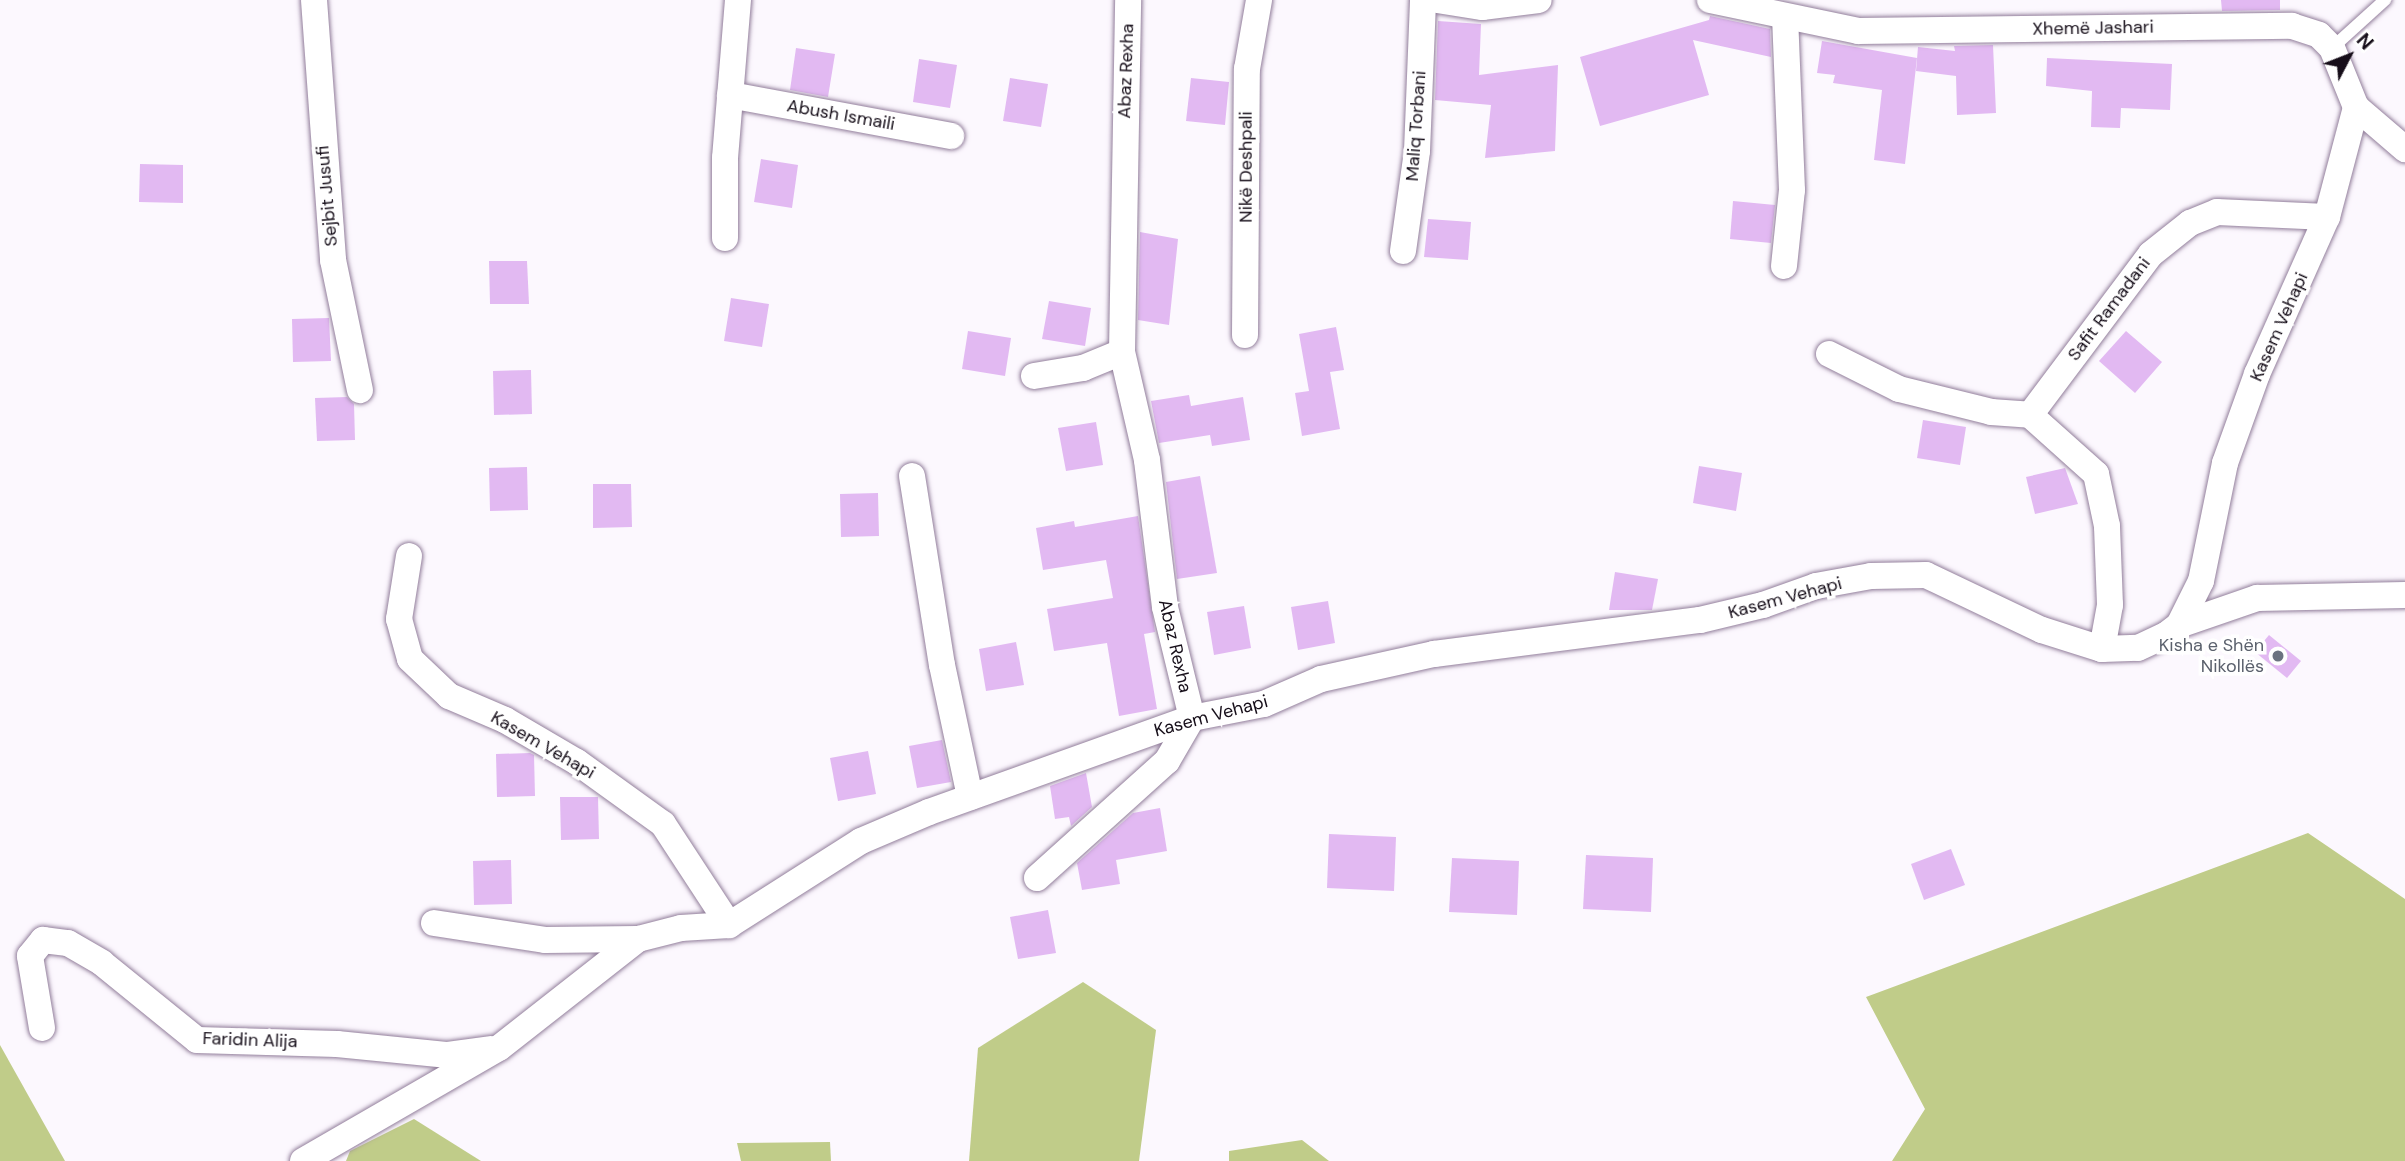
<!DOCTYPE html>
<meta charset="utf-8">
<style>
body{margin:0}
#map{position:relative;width:2405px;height:1161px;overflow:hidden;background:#fcf8fe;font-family:"DM Sans",sans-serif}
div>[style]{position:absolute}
.forest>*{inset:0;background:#c0cc89}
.building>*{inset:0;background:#e2b9f2}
.roads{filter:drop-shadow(0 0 2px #927e9b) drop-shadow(0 0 2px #927e9b)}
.lane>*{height:12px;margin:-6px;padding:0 6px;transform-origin:6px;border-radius:6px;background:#fff}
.street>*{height:26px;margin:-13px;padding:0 13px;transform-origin:13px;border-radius:13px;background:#fff}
.dots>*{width:19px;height:19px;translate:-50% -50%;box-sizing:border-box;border:4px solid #fff;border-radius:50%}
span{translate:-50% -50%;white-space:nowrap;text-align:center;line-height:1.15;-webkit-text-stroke:7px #fff;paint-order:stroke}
.street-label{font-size:18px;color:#160e19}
.worship-label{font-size:18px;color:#5b616d}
.right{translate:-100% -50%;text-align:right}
.north{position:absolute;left:2314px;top:21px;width:70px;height:70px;-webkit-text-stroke:5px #fff;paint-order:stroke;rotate:48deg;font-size:19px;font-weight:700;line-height:28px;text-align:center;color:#160e19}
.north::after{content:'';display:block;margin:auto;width:24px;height:32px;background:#160e19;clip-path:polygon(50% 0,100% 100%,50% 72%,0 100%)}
</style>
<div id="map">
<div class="forest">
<div style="clip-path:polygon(2308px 833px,2405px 899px,2405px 1161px,1892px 1161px,1925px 1109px,1866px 997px)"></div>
<div style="clip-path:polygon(1083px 982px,1156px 1030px,1139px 1161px,969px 1161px,978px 1048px)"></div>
<div style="clip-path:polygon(0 1045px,65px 1161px,0 1161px)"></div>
<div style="clip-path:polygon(414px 1119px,481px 1161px,346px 1161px,350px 1151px)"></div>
<div style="clip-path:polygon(1302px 1140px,1329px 1161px,1229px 1161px,1229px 1151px)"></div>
<div style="clip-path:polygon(830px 1142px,831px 1161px,741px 1161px,737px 1143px)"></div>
</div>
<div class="building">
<div style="clip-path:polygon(2221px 0,2280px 0,2280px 10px,2222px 11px)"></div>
<div style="clip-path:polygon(1710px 16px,1770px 29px,1771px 57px,1693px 40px,1709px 95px,1600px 126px,1580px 57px,1709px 20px)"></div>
<div style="clip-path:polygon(1438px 21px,1481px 24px,1479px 75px,1558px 65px,1555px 151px,1485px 158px,1491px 105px,1435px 100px)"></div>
<div style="clip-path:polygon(1822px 41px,1917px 58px,1905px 164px,1874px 160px,1882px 90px,1833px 83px,1835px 75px,1817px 73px)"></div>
<div style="clip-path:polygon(1993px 45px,1996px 113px,1957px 115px,1956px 76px,1916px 71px,1918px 47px,1955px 51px,1954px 46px)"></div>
<div style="clip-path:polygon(796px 48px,835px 54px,828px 97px,790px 90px)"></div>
<div style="clip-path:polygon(2047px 58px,2172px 64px,2170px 110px,2121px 108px,2120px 128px,2091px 127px,2092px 91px,2046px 86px)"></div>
<div style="clip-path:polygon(919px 59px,957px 65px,950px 108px,913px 102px)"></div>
<div style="clip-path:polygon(1010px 78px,1048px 84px,1041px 127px,1003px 121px)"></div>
<div style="clip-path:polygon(1191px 78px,1229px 82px,1225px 125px,1186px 121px)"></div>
<div style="clip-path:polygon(761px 159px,798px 165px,792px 208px,754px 202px)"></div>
<div style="clip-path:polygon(140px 164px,183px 165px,183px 203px,139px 202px)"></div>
<div style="clip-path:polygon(1733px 201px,1775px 205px,1771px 243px,1730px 239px)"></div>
<div style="clip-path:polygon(1428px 219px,1471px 222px,1468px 260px,1424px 257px)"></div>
<div style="clip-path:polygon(1140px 232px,1178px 239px,1169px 325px,1138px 320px)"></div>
<div style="clip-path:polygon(489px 261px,527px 261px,529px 304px,490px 304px)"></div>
<div style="clip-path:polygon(731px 298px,769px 304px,762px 347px,724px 341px)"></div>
<div style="clip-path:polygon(1049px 301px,1091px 308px,1085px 346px,1042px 339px)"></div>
<div style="clip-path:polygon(329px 318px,331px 361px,293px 362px,292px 319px)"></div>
<div style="clip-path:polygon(1336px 327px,1344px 370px,1330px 372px,1340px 429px,1302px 436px,1295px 393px,1309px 391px,1299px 334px)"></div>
<div style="clip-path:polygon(968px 331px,1011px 338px,1005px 376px,962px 369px)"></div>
<div style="clip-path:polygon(2126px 331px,2162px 362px,2135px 393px,2099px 361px)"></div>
<div style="clip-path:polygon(531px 370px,532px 414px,494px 415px,493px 371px)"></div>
<div style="clip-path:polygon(1189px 395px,1191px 406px,1243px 397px,1250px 440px,1212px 446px,1210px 435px,1159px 443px,1151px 401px)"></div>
<div style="clip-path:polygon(347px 397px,354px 404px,355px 440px,317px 441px,315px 398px)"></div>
<div style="clip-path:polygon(1923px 420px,1966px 427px,1960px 465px,1917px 458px)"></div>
<div style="clip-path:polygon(1096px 422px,1103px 465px,1066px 471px,1058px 428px)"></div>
<div style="clip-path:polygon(1699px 466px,1742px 473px,1736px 511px,1693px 503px)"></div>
<div style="clip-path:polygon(527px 467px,528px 510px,490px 511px,489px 468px)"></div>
<div style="clip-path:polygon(2065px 468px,2078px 504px,2035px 514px,2026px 477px)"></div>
<div style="clip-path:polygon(1200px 476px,1217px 573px,1177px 579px,1166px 482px)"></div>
<div style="clip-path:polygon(593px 484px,631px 484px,632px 527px,593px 528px)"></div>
<div style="clip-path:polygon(878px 493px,879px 536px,841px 537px,840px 494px)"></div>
<div style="clip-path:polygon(1138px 516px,1155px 632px,1144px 634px,1157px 709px,1119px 716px,1107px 643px,1054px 651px,1047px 609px,1113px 598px,1106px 560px,1043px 570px,1036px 528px,1074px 521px,1075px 527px)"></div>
<div style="clip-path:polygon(1615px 572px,1658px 579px,1652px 610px,1609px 610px)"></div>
<div style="clip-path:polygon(1328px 601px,1335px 643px,1298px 650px,1291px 607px)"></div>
<div style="clip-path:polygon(1244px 606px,1251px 648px,1214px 655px,1207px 612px)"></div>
<div style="clip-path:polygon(2269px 635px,2301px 661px,2287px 678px,2255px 652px)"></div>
<div style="clip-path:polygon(1016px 642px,1024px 685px,986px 691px,979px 649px)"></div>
<div style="clip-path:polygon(942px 740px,951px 782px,917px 788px,909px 746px)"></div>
<div style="clip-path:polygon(868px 751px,876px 794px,838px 801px,830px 758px)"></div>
<div style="clip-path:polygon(530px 753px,534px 755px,535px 796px,497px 797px,496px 754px)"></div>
<div style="clip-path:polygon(1086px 773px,1092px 807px,1071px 826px,1069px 817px,1055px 819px,1050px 786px)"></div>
<div style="clip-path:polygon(560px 797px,598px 797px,599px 839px,561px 840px)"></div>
<div style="clip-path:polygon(1160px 808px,1167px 851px,1116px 860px,1120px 884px,1082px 890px,1077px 863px,1133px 813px)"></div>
<div style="clip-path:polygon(1329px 834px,1396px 837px,1394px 891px,1327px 888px)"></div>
<div style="clip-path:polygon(1951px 849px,1965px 885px,1924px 900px,1911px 864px)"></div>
<div style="clip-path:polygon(1586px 855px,1653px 858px,1651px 912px,1583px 909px)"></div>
<div style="clip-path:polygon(1452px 858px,1519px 861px,1517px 915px,1449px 912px)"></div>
<div style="clip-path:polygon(511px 860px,512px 904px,474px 905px,473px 861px)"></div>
<div style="clip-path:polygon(1048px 910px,1056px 953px,1018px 959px,1010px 917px)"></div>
</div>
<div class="roads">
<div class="lane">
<div style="left:2332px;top:48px;width:72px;rotate:-42.2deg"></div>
</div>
<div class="street">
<div style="left:314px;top:0;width:261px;rotate:85.8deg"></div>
<div style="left:333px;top:260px;width:133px;rotate:78.3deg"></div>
<div style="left:1437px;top:0;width:46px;rotate:8.8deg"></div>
<div style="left:1482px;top:7px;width:57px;rotate:-7deg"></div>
<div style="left:1710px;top:0;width:151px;rotate:11.8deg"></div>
<div style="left:1858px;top:31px;width:434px;rotate:-0.7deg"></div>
<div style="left:2292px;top:26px;width:28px;rotate:18deg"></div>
<div style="left:2319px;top:35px;width:18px;rotate:45deg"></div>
<div style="left:2332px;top:48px;width:64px;rotate:67.9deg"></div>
<div style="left:2356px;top:107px;width:65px;rotate:40.6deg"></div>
<div style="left:730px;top:95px;width:225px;rotate:10.5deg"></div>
<div style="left:725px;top:238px;width:80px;rotate:-90deg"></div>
<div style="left:725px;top:158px;width:159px;rotate:-85.3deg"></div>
<div style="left:1403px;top:251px;width:101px;rotate:-82deg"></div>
<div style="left:1417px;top:151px;width:151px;rotate:-87.7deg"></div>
<div style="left:1784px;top:266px;width:76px;rotate:-84deg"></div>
<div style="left:1792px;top:190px;width:173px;rotate:-92.3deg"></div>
<div style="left:1245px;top:335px;width:266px;rotate:-89.6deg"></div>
<div style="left:1247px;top:69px;width:70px;rotate:-80.1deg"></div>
<div style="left:1829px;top:354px;width:78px;rotate:26.6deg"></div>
<div style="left:1899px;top:389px;width:95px;rotate:14deg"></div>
<div style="left:1991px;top:412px;width:39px;rotate:4deg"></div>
<div style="left:1034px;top:376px;width:50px;rotate:-9.3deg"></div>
<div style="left:1083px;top:368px;width:42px;rotate:-22.3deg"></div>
<div style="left:912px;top:476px;width:191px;rotate:81deg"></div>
<div style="left:942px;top:665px;width:135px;rotate:78deg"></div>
<div style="left:409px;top:556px;width:64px;rotate:99deg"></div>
<div style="left:399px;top:619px;width:41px;rotate:74.6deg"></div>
<div style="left:410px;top:659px;width:54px;rotate:43.5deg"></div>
<div style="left:449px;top:696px;width:61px;rotate:23.2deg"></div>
<div style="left:505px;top:720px;width:83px;rotate:30.3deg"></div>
<div style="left:577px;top:762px;width:106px;rotate:35.8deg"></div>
<div style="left:663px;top:824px;width:121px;rotate:56.8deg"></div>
<div style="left:2179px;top:625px;width:83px;rotate:-19.1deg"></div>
<div style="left:2257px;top:598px;width:148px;rotate:-1.2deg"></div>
<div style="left:2102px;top:649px;width:45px;rotate:-79.7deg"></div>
<div style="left:2110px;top:605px;width:79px;rotate:-92.2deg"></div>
<div style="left:2107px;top:526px;width:53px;rotate:-101.9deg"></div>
<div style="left:2096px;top:474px;width:89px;rotate:-138.2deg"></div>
<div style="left:2030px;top:415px;width:201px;rotate:-53.1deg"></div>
<div style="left:2151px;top:254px;width:50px;rotate:-38.5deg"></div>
<div style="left:2190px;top:223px;width:29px;rotate:-22deg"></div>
<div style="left:2217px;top:212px;width:110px;rotate:2.6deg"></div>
<div style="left:1037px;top:878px;width:175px;rotate:-42deg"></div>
<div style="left:1167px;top:761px;width:50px;rotate:-59.8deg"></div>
<div style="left:1192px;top:718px;width:114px;rotate:-103.7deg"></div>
<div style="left:1165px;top:607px;width:148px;rotate:-97deg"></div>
<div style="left:1147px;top:460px;width:111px;rotate:-103deg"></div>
<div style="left:1122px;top:352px;width:352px;rotate:-89deg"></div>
<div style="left:434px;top:923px;width:112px;rotate:8.7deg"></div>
<div style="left:545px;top:940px;width:93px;rotate:-0.6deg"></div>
<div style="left:42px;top:1028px;width:73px;rotate:-99.5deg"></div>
<div style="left:30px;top:956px;width:21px;rotate:-51deg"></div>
<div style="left:43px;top:940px;width:25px;rotate:7deg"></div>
<div style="left:68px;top:943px;width:39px;rotate:30deg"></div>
<div style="left:102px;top:963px;width:122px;rotate:39deg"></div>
<div style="left:197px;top:1040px;width:140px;rotate:1.6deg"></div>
<div style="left:337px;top:1044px;width:112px;rotate:5.7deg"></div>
<div style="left:448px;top:1055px;width:43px;rotate:-7.9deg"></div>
<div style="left:303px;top:1161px;width:226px;rotate:-30deg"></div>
<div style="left:499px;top:1048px;width:177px;rotate:-38.1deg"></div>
<div style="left:638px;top:939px;width:44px;rotate:-14.3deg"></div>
<div style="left:681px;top:928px;width:48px;rotate:-3.6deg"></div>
<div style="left:729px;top:925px;width:156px;rotate:-32.5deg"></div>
<div style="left:861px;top:841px;width:74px;rotate:-23.1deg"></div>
<div style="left:929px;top:812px;width:279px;rotate:-19.7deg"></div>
<div style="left:1192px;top:718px;width:73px;rotate:-11deg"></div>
<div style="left:1264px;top:704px;width:62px;rotate:-23.7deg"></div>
<div style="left:1321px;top:679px;width:116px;rotate:-12.5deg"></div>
<div style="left:1434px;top:654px;width:268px;rotate:-7.3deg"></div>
<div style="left:1700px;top:620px;width:65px;rotate:-13.4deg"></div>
<div style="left:1763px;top:605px;width:56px;rotate:-19.7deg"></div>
<div style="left:1816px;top:586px;width:56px;rotate:-10.3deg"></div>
<div style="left:1871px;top:576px;width:55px;rotate:-1deg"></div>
<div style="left:1926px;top:575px;width:128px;rotate:25.4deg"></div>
<div style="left:2042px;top:630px;width:63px;rotate:17.6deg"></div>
<div style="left:2102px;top:649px;width:36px;rotate:-2deg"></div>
<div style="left:2138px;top:648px;width:31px;rotate:-25deg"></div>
<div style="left:2166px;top:635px;width:16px;rotate:-38deg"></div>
<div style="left:2179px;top:625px;width:49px;rotate:-63.4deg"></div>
<div style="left:2201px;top:581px;width:120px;rotate:-78.5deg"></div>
<div style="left:2225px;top:463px;width:95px;rotate:-70.2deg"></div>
<div style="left:2257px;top:374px;width:172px;rotate:-66deg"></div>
<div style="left:2327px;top:217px;width:114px;rotate:-75.2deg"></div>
</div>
</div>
<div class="dots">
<div style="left:2278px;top:656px;background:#6b7280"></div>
</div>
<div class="street-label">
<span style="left:2093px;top:28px;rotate:-1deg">Xhemë Jashari</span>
<span style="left:1126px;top:71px;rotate:-88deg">Abaz Rexha</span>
<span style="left:841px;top:115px;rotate:10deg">Abush Ismaili</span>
<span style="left:1416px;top:126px;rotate:-86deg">Maliq Torbani</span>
<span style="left:1246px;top:167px;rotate:-90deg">Nikë Deshpali</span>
<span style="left:327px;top:196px;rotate:-95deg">Sejbit Jusufi</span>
<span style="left:2109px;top:309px;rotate:-53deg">Safit Ramadani</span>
<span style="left:2279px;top:327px;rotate:-66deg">Kasem Vehapi</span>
<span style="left:1785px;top:598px;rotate:-15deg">Kasem Vehapi</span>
<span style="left:1175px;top:646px;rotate:77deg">Abaz Rexha</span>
<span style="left:1211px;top:716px;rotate:-15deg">Kasem Vehapi</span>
<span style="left:543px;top:745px;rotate:30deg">Kasem Vehapi</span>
<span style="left:250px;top:1040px;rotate:2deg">Faridin Alija</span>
</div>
<div class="worship-label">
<span class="right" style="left:2264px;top:656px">Kisha e Shën<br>Nikollës</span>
</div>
<div class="north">N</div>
</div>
